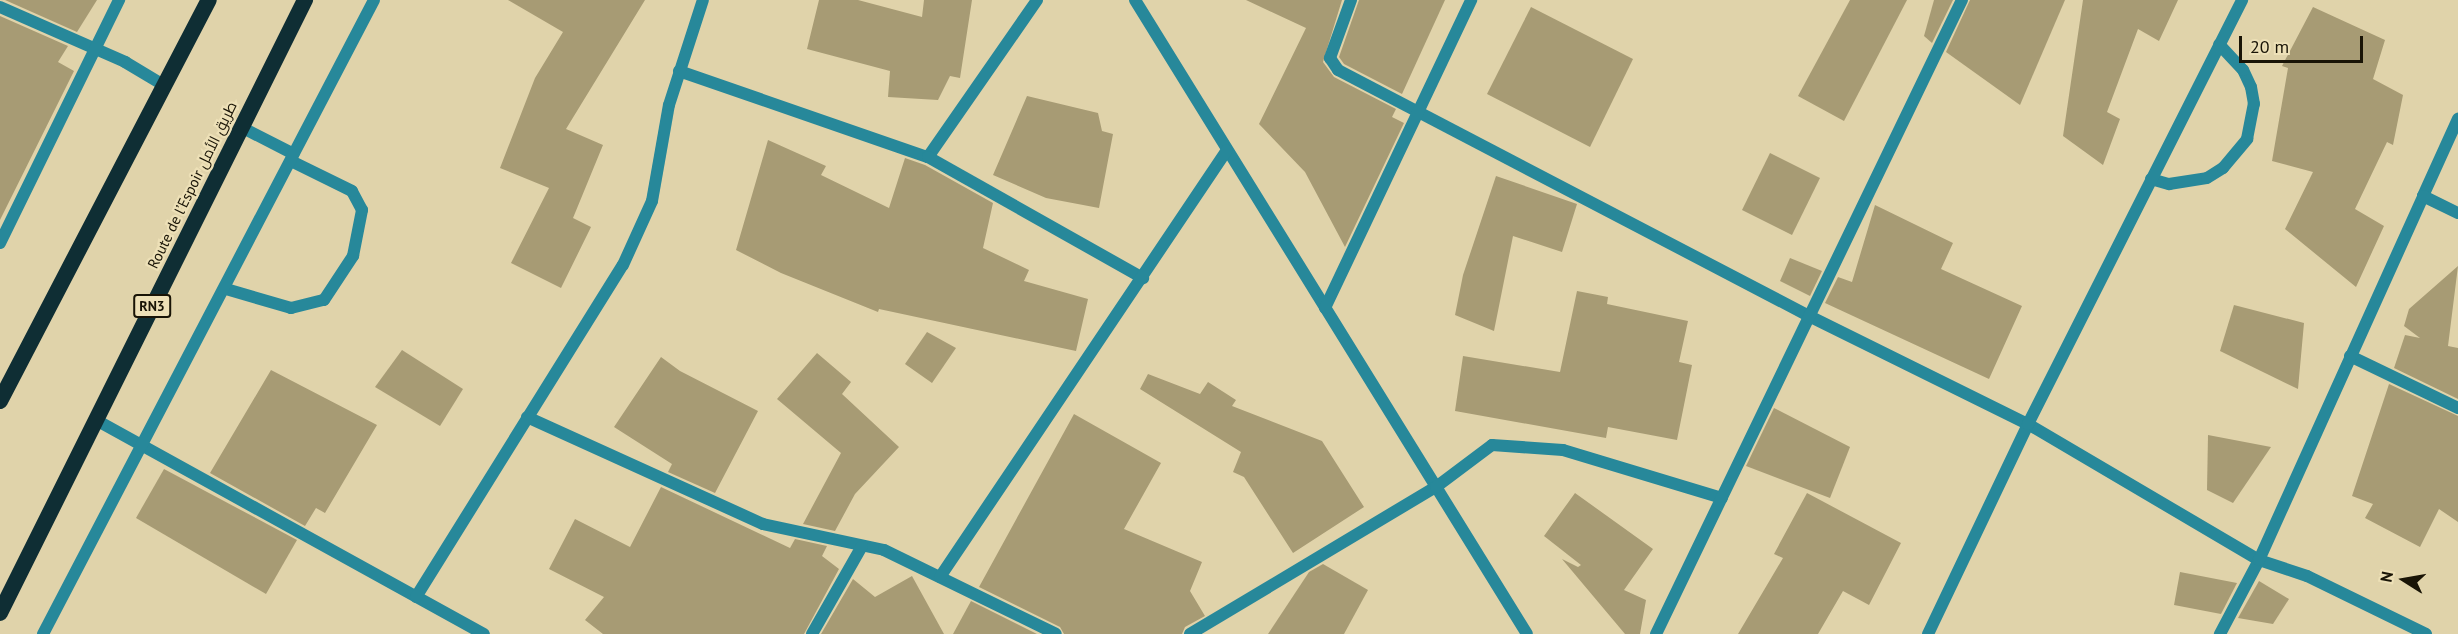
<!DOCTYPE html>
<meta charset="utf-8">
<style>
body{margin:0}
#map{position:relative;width:2458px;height:634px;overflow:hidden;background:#e0d3aa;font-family:"PT Sans",Cairo,sans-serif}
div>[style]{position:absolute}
.building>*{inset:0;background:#a79b74}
.service>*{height:12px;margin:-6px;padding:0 6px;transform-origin:6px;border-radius:6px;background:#27889a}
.minor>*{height:12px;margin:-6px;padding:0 6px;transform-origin:6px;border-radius:6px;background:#27889a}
.trunk>*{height:16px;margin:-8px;padding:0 8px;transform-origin:8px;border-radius:8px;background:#0f2e34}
span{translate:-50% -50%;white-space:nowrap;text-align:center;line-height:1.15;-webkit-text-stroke:4.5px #ede0b7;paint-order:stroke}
.shield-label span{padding:2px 4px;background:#ede0b7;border:2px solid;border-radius:4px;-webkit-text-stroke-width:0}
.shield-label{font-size:14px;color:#191406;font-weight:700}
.street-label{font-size:15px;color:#191406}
.north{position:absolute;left:2374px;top:550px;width:60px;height:60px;-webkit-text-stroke:4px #ede0b7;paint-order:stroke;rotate:281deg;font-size:16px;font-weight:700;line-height:24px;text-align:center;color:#191406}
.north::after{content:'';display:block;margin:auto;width:21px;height:27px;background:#191406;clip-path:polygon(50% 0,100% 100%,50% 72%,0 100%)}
.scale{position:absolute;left:2239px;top:36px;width:124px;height:27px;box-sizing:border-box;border:3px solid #191406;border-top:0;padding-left:8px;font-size:18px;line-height:21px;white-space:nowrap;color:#191406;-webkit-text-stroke:4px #ede0b7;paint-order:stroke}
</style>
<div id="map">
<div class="building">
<div style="clip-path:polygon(5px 0,97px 0,77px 32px)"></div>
<div style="clip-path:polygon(508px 0,645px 0,566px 129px,603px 145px,573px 218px,591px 227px,561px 288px,511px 263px,549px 188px,500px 168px,535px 78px,563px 32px)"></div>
<div style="clip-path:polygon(819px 0,858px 0,922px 17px,924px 0,972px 0,960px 78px,950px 76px,938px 100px,888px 97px,890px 71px,807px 49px)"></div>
<div style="clip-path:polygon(1246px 0,1342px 0,1323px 62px,1334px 77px,1396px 109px,1392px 117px,1404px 123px,1345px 247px,1305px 172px,1259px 124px,1306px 28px)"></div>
<div style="clip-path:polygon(1359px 0,1445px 0,1402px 94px,1344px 64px,1339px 57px)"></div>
<div style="clip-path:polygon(1850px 0,1907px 0,1844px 121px,1798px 96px)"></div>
<div style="clip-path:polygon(1934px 0,1953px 0,1932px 43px,1924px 36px)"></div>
<div style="clip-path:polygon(1970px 0,2065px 0,2020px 105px,1946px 52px)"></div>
<div style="clip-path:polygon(2083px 0,2178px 0,2159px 41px,2138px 29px,2107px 112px,2120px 119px,2103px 165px,2063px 136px)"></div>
<div style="clip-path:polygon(1531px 7px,1633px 59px,1590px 147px,1487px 94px)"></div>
<div style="clip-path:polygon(2313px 7px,2385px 40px,2373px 79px,2403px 95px,2393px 145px,2387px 142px,2355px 209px,2384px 226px,2356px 287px,2285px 229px,2313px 172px,2272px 161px,2288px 68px,2282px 66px)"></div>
<div style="clip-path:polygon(0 16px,68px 46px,58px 62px,74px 71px,0 220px)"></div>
<div style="clip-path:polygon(1027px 96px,1098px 113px,1102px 131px,1113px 134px,1099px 208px,1046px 198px,993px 175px)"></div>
<div style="clip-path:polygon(768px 140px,826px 166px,821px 175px,889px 208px,905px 158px,925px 165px,993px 203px,983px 248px,1029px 270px,1024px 281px,1088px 299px,1076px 351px,879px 309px,878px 312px,781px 273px,736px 250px)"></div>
<div style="clip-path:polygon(1770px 153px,1820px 178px,1792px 235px,1742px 210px)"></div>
<div style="clip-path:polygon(1496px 176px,1577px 204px,1562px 252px,1513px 236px,1494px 331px,1455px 315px,1463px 275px)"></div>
<div style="clip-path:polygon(1875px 205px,1953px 243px,1941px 269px,2022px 306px,1989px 379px,1825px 303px,1838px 277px,1852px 282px)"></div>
<div style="clip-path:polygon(1790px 258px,1822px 271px,1810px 296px,1780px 281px)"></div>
<div style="clip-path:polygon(2458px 266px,2448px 346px,2458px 348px,2458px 399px,2394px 368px,2405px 335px,2420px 338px,2404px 326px,2409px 309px)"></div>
<div style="clip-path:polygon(1577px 291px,1608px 297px,1607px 304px,1688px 321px,1679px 362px,1692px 365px,1677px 440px,1608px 427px,1606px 438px,1455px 411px,1463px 356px,1560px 372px)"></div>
<div style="clip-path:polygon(2234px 305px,2304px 323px,2298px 389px,2220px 351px)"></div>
<div style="clip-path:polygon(927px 332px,956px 348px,932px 383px,905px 364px)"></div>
<div style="clip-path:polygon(402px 350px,463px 389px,440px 426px,375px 387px)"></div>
<div style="clip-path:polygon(817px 353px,851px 382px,842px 394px,899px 447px,855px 494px,835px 531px,803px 524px,841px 453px,777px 399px)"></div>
<div style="clip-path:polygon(661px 357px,680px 371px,758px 411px,715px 493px,668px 472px,672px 464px,614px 427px)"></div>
<div style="clip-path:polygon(271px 370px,377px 425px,325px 513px,316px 508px,305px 526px,210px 473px)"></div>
<div style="clip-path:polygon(1148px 374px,1200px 394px,1208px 382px,1236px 400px,1232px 406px,1322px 441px,1364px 507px,1293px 553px,1244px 477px,1233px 472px,1241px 452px,1140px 389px)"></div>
<div style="clip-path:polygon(2389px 384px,2458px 416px,2458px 522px,2439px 509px,2420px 547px,2365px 518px,2373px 504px,2352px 496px)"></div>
<div style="clip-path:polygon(1774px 408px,1850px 447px,1830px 498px,1746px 466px)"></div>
<div style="clip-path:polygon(1074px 414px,1161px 463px,1124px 529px,1202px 562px,1190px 591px,1205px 616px,1185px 627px,1182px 634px,1064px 634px,1060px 627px,979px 587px)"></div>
<div style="clip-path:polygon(2208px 435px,2271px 447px,2233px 503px,2207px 490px)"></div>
<div style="clip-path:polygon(164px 469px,297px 540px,266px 594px,136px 518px)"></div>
<div style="clip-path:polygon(661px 487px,790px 548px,795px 539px,827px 546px,822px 556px,839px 569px,804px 634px,603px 634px,585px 620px,604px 597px,549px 569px,575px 519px,630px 547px)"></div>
<div style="clip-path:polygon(1575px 493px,1653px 549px,1624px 590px,1646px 600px,1640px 634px,1625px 634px,1562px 559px,1578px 567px,1581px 565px,1544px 536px)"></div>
<div style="clip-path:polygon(1807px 493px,1901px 543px,1869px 605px,1843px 591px,1818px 634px,1738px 634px,1783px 558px,1774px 554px)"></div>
<div style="clip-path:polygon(1323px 564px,1368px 590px,1344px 634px,1268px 634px,1309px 572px)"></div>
<div style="clip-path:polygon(2180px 572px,2237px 583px,2221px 614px,2174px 605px)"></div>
<div style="clip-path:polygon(912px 576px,944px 634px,821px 634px,853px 579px,875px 597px)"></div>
<div style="clip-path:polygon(2259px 581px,2289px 599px,2273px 624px,2238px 618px)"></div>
<div style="clip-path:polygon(971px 601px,1037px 634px,953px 634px)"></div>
</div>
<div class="service">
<div style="left:2151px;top:179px;width:19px;rotate:16deg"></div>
<div style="left:2169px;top:184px;width:38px;rotate:-9deg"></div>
<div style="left:2207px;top:178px;width:19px;rotate:-32deg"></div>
<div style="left:2223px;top:168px;width:38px;rotate:-50deg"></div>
<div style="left:2247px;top:139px;width:36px;rotate:-79deg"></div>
<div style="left:2254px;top:104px;width:17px;rotate:-100deg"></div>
<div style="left:2251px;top:87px;width:19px;rotate:-115deg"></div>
<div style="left:2243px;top:70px;width:35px;rotate:-133deg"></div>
<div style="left:226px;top:289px;width:68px;rotate:16.3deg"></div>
<div style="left:291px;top:308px;width:34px;rotate:-14deg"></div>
<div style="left:324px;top:300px;width:53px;rotate:-56.6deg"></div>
<div style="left:353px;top:256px;width:47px;rotate:-78.9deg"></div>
<div style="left:362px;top:210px;width:21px;rotate:-118deg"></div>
<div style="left:352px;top:191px;width:66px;rotate:-153.8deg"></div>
</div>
<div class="minor">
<div style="left:1135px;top:0;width:745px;rotate:58.27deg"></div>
<div style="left:1351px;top:0;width:62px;rotate:109.9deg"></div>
<div style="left:1330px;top:58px;width:14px;rotate:56deg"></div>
<div style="left:1338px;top:70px;width:531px;rotate:27.58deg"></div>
<div style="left:1809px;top:316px;width:244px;rotate:26.3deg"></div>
<div style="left:2028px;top:424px;width:268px;rotate:30.5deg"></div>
<div style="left:2259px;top:560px;width:84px;rotate:117.8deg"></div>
<div style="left:0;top:7px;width:137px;rotate:23.7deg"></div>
<div style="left:125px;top:62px;width:47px;rotate:31deg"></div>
<div style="left:679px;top:71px;width:263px;rotate:19.1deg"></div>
<div style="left:928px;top:157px;width:191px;rotate:-55.2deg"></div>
<div style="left:241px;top:127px;width:59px;rotate:27deg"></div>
<div style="left:928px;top:157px;width:247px;rotate:29.4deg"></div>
<div style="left:2423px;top:196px;width:85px;rotate:-65.6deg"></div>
<div style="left:0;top:243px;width:271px;rotate:-63.9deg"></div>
<div style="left:1325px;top:308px;width:341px;rotate:-64.6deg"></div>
<div style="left:2350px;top:356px;width:120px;rotate:25.7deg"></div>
<div style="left:527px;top:417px;width:259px;rotate:24.4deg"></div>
<div style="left:763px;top:524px;width:124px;rotate:12.1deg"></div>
<div style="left:884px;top:550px;width:191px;rotate:26deg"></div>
<div style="left:96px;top:420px;width:443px;rotate:28.9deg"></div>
<div style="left:940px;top:577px;width:514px;rotate:-56.09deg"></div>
<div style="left:416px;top:597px;width:391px;rotate:-58.1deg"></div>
<div style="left:623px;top:265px;width:70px;rotate:-65.6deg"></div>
<div style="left:652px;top:201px;width:97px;rotate:-80deg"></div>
<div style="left:669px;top:105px;width:110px;rotate:-72.1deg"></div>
<div style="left:43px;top:634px;width:715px;rotate:-62.43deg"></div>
<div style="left:812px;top:634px;width:101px;rotate:-60.4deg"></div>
<div style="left:1190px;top:634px;width:287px;rotate:-30.9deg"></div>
<div style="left:1436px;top:487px;width:70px;rotate:-36.9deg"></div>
<div style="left:1492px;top:445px;width:71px;rotate:4deg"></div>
<div style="left:1563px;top:450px;width:166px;rotate:16.8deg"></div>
<div style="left:1656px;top:634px;width:704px;rotate:-64.24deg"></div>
<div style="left:1928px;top:634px;width:233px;rotate:-64.5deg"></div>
<div style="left:2028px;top:424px;width:475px;rotate:-63.2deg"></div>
<div style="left:2426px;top:634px;width:132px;rotate:-154deg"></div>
<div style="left:2307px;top:576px;width:51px;rotate:-161.6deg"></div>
<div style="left:2259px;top:560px;width:399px;rotate:-65.7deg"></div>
<div style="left:2423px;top:196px;width:39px;rotate:26deg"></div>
</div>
<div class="trunk">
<div style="left:0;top:401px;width:452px;rotate:-62.5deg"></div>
<div style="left:0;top:613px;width:685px;rotate:-63.55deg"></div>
</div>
<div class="shield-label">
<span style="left:152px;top:306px">RN3</span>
</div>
<div class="street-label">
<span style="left:192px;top:185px;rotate:-64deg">Route de l’Espoir طريق الأمل</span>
</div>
<div class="north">N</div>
<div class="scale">20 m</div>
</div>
